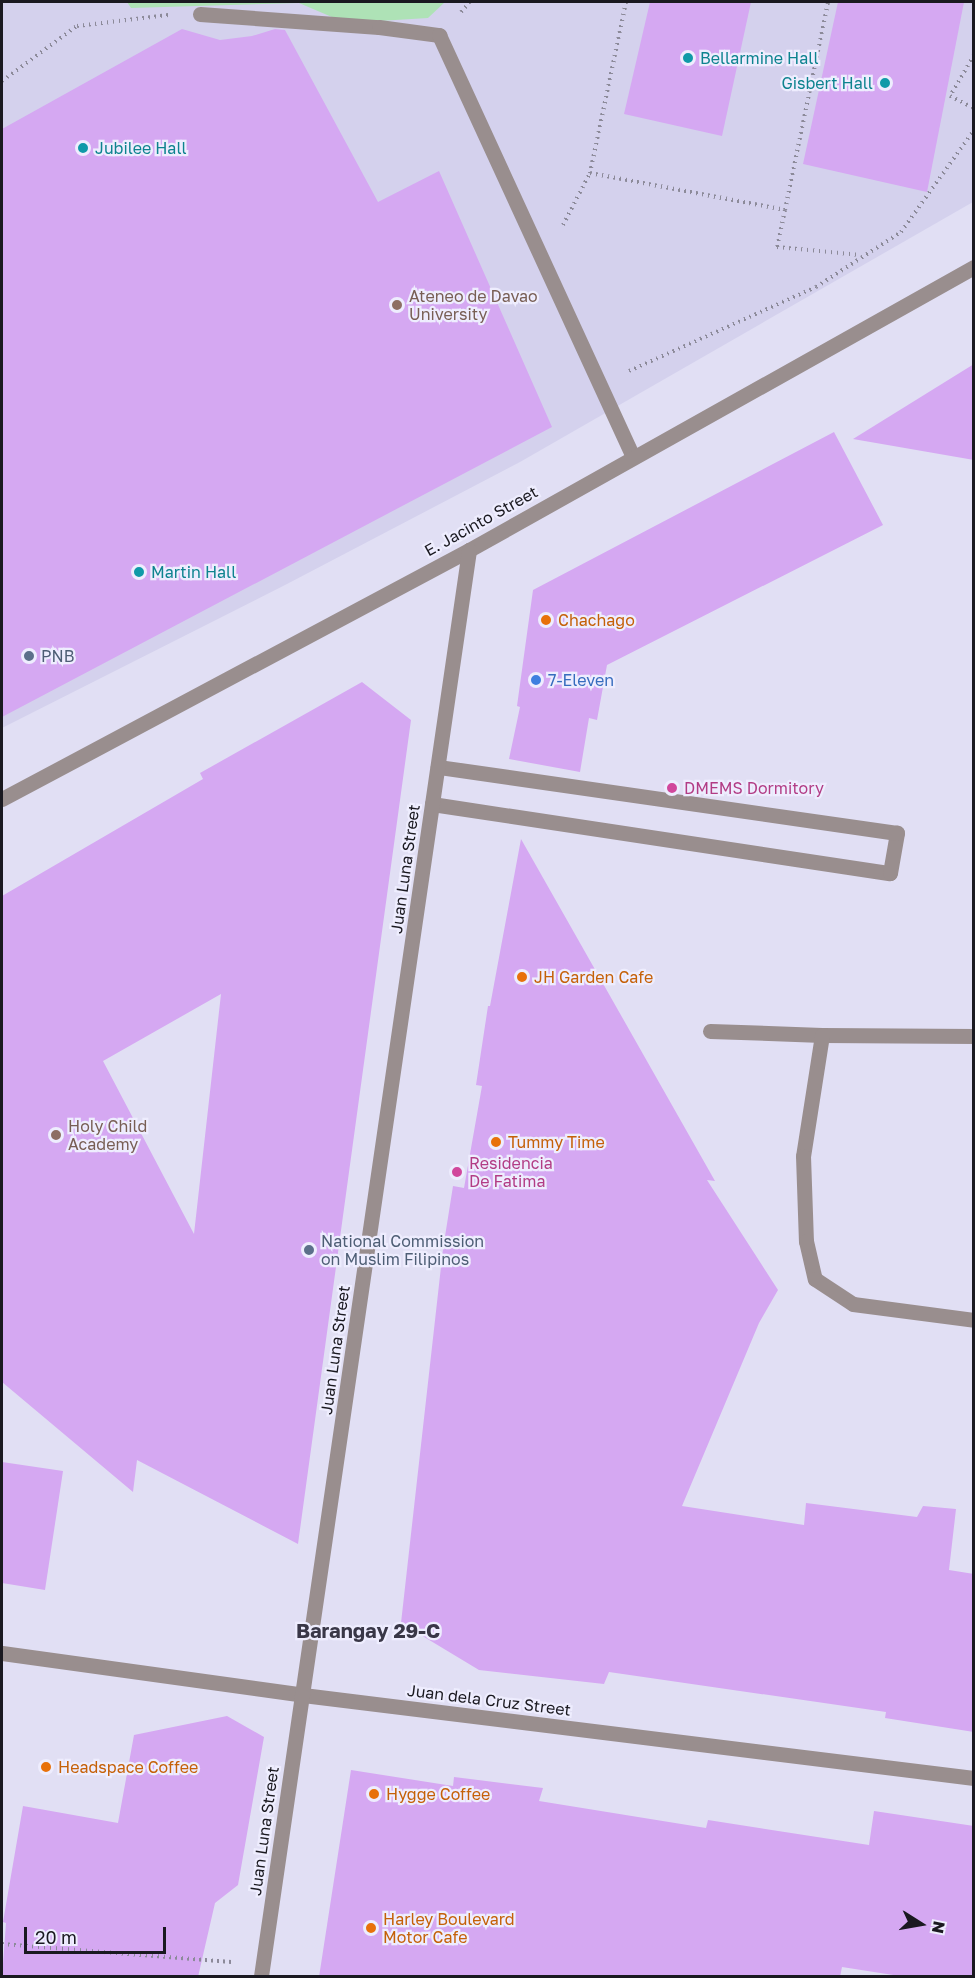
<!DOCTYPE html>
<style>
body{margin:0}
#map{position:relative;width:975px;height:1978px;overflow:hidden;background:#e1dff4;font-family:"Golos Text",sans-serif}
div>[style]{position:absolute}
.built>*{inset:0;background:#d4d1ed}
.green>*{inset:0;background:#aee2b6}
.building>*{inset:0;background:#d5a8f2}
.path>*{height:4px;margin-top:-2px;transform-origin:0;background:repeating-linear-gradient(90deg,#8c8a99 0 1.5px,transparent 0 6px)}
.minor>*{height:15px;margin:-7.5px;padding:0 7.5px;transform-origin:7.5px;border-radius:7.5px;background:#998e8e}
.dots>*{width:16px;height:16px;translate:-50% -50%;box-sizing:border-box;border:3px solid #eeedfe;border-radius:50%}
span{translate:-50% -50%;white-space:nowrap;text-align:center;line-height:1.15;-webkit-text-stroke:4.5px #eeedfe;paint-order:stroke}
.culture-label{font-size:16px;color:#0d838f}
.left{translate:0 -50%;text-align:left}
.right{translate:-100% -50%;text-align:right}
.education-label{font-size:16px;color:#785e54}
.street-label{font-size:16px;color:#1a1920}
.food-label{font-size:16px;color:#c56008}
.service-label{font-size:16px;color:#4e5e75}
.shop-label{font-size:16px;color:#366cbe}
.hotel-label{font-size:16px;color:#b23c85}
.quarter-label{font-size:20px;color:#393747;font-weight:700}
.frame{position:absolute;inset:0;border:3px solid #1a1920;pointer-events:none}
.north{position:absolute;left:891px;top:1894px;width:60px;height:60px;-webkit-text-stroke:4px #eeedfe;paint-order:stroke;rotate:101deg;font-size:16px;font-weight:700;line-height:24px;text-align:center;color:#1a1920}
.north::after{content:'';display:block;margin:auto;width:21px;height:27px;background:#1a1920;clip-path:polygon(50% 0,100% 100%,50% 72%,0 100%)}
.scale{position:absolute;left:24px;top:1927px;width:142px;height:27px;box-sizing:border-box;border:3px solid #1a1920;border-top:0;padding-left:8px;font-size:18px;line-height:21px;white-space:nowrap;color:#1a1920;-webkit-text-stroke:4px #eeedfe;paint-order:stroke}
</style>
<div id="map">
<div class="built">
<div style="clip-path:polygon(2px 2px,973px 2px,973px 202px,520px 462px,287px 584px,2px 728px)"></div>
</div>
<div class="green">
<div style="clip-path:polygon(127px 2px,445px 2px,428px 18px,346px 23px,299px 3px,131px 8px)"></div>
</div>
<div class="building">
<div style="clip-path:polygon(650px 2px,751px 2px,722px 136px,624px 114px)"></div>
<div style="clip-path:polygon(838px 2px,964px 2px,927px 192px,803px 164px)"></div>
<div style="clip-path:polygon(182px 29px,220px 40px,252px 36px,275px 29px,285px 30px,378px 202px,439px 171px,552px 427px,2px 717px,2px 129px)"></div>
<div style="clip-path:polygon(974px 364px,974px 460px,853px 439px)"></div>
<div style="clip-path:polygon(834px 432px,883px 525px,607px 665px,597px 720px,589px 718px,580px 772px,509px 759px,520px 707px,517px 706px,533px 590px)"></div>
<div style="clip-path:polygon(evenodd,362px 682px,411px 720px,298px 1544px,137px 1460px,133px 1492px,2px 1382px,2px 896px,203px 779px,200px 773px,362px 682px,221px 994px,194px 1234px,103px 1061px,221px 994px)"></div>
<div style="clip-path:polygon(521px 839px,715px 1181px,707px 1180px,778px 1290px,759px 1323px,682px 1506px,804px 1525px,806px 1503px,917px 1517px,923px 1506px,956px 1509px,949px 1570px,974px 1574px,974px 1732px,885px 1718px,886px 1712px,609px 1672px,604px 1684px,479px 1670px,401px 1623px,443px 1249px,453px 1186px,464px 1188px,482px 1086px,476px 1085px,488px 1006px,490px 1006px)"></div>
<div style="clip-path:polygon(2px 1462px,63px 1471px,45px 1590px,2px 1583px)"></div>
<div style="clip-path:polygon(227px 1716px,264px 1737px,238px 1885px,215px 1903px,198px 1977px,2px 1977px,6px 1923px,3px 1922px,23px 1806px,118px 1823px,134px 1735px)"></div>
<div style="clip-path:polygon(351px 1770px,453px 1786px,454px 1777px,543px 1788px,539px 1801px,706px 1828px,708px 1820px,869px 1845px,874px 1811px,974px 1826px,974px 1977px,906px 1977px,842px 1967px,840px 1977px,319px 1977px)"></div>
</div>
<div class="path">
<div style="left:626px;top:2px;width:175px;rotate:101.9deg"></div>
<div style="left:590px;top:173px;width:198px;rotate:10.7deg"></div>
<div style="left:785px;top:210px;width:212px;rotate:-78.3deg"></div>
<div style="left:461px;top:12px;width:13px;rotate:-48deg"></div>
<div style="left:974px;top:55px;width:48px;rotate:120.3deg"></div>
<div style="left:950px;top:96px;width:27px;rotate:27deg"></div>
<div style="left:2px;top:81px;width:93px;rotate:-36.3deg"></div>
<div style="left:77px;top:26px;width:92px;rotate:-6.9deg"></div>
<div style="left:785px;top:210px;width:38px;rotate:102deg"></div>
<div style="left:777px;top:247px;width:84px;rotate:5.4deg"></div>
<div style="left:563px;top:225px;width:59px;rotate:-62.6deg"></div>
<div style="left:629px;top:371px;width:205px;rotate:-24.2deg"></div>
<div style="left:816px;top:287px;width:101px;rotate:-32.9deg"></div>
<div style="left:901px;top:232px;width:125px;rotate:-54.4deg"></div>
<div style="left:2px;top:1944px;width:230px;rotate:4.5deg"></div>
</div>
<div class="minor">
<div style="left:200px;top:14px;width:179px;rotate:4.2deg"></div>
<div style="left:379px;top:27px;width:61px;rotate:7.6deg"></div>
<div style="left:439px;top:35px;width:464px;rotate:65.3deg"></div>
<div style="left:2px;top:799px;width:529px;rotate:-28.07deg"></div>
<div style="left:469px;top:550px;width:579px;rotate:-29.27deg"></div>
<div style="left:432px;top:804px;width:463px;rotate:8.6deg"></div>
<div style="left:890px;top:873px;width:41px;rotate:-80.1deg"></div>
<div style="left:897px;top:833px;width:464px;rotate:-171.8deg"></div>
<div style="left:710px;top:1031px;width:112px;rotate:2deg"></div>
<div style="left:974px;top:1036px;width:152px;rotate:-179.6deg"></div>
<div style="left:822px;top:1035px;width:122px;rotate:98.9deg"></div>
<div style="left:803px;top:1156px;width:85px;rotate:88deg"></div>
<div style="left:806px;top:1241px;width:39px;rotate:77deg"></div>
<div style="left:815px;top:1279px;width:45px;rotate:33.3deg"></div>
<div style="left:853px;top:1304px;width:122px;rotate:7.5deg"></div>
<div style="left:2px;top:1653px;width:304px;rotate:7.9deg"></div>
<div style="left:303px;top:1695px;width:676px;rotate:7.05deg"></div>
<div style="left:261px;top:1976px;width:1441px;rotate:-81.7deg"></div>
</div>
<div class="dots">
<div style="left:688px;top:58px;background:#0f9aa8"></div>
<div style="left:885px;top:83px;background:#0f9aa8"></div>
<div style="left:83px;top:148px;background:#0f9aa8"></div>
<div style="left:397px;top:305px;background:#8d6e63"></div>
<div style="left:139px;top:572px;background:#0f9aa8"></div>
<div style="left:546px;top:620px;background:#e8710a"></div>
<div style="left:29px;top:656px;background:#5c6f8a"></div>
<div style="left:536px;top:680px;background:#3f7fe0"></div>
<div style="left:672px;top:788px;background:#d1479c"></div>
<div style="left:522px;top:977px;background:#e8710a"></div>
<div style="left:56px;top:1135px;background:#8d6e63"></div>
<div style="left:496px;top:1142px;background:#e8710a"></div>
<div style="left:457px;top:1172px;background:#d1479c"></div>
<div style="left:309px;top:1250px;background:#5c6f8a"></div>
<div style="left:46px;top:1767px;background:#e8710a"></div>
<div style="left:374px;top:1794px;background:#e8710a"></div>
<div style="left:371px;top:1928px;background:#e8710a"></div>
</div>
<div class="culture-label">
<span class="left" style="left:700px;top:58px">Bellarmine Hall</span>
<span class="right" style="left:873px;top:83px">Gisbert Hall</span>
<span class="left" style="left:95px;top:148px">Jubilee Hall</span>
<span class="left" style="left:151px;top:572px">Martin Hall</span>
</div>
<div class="education-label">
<span class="left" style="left:409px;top:305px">Ateneo de Davao<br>University</span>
<span class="left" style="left:68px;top:1135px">Holy Child<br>Academy</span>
</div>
<div class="street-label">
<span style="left:481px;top:521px;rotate:-29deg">E. Jacinto Street</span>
<span style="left:405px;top:869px;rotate:-82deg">Juan Luna Street</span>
<span style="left:335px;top:1350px;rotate:-82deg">Juan Luna Street</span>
<span style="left:489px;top:1700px;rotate:7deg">Juan dela Cruz Street</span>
<span style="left:264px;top:1831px;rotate:-82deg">Juan Luna Street</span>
</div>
<div class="food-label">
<span class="left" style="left:558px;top:620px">Chachago</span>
<span class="left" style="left:534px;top:977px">JH Garden Cafe</span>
<span class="left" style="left:508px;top:1142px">Tummy Time</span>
<span class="left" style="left:58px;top:1767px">Headspace Coffee</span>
<span class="left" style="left:386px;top:1794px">Hygge Coffee</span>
<span class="left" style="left:383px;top:1928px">Harley Boulevard<br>Motor Cafe</span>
</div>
<div class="service-label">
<span class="left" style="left:41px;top:656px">PNB</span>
<span class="left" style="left:321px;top:1250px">National Commission<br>on Muslim Filipinos</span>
</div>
<div class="shop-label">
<span class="left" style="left:548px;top:680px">7-Eleven</span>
</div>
<div class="hotel-label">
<span class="left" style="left:684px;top:788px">DMEMS Dormitory</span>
<span class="left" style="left:469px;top:1172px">Residencia<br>De Fatima</span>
</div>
<div class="quarter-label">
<span style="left:368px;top:1630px">Barangay 29-C</span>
</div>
<div class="frame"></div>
<div class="north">N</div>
<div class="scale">20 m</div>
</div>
